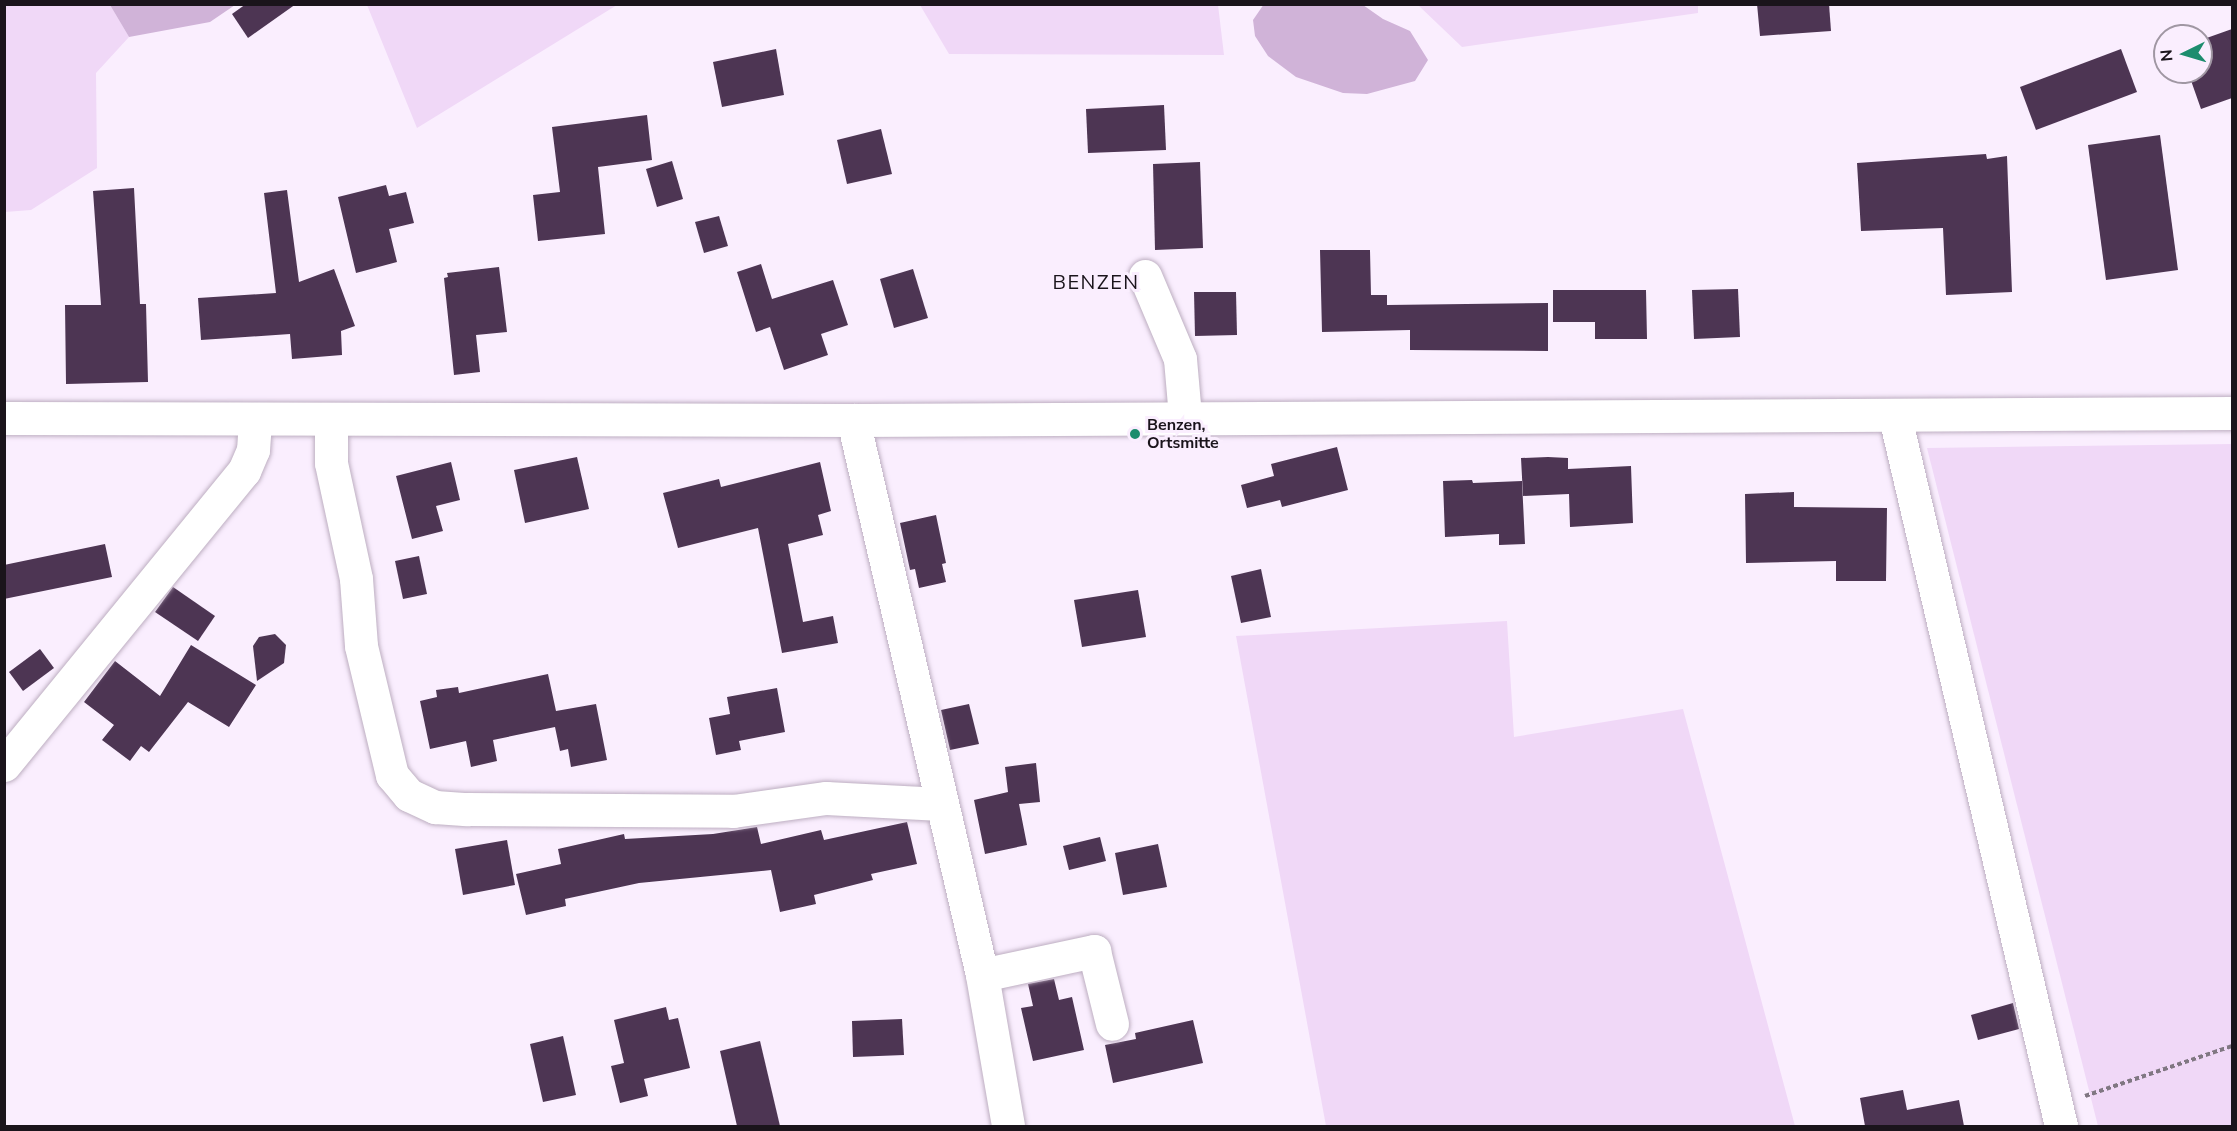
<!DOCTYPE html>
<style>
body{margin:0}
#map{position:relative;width:2237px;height:1131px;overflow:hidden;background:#faeefe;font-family:"Nunito Sans",sans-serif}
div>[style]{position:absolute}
.green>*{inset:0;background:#f0d8f7}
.water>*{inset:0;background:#d0b3d8}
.building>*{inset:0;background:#4d3553}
.path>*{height:4px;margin-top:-2px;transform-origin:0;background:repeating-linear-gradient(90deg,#807782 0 4.5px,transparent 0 7.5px)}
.roads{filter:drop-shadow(0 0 2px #bdaec1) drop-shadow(0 0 2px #bdaec1)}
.minor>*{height:33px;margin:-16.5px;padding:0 16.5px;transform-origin:16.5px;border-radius:16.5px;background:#fff}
.dots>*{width:16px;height:16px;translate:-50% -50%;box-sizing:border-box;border:3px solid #faeefe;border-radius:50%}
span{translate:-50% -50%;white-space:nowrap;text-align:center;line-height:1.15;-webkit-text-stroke:6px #faeefe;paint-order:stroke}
.poi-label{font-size:16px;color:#1a141b;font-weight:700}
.left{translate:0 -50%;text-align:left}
.quarter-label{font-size:20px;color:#1a141b;letter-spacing:1.5px}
.frame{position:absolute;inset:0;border:6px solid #1a141b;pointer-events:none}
.north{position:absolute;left:2153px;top:24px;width:60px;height:60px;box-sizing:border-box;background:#faeefe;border:2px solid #a097a3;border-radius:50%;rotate:265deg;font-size:16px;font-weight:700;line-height:24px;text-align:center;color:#1a141b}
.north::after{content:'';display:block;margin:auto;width:21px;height:27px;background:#1d8d6e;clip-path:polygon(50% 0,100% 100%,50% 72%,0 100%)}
</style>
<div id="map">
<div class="green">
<div style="clip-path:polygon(5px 4px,110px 5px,129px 37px,96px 73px,97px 168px,31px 210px,5px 212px)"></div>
<div style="clip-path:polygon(1698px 4px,1698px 13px,1462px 47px,1418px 5px)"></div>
<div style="clip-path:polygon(367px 5px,617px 5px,417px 128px)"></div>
<div style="clip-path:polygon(920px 5px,1218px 5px,1224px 55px,949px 54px)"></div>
<div style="clip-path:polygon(2232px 444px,2232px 1126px,2098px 1126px,1927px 448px)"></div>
<div style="clip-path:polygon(1507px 621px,1514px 737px,1683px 709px,1795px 1126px,1326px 1126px,1236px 636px)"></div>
</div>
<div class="water">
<div style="clip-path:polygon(1264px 4px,1363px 5px,1383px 19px,1410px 31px,1428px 60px,1415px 81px,1367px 94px,1343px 93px,1296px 77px,1268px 56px,1255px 36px,1253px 20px)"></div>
<div style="clip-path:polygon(110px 5px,235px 5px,210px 22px,129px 37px)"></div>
</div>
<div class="building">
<div style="clip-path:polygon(246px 4px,296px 4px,248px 38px,232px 14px)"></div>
<div style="clip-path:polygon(1757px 4px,1829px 4px,1831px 31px,1760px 36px)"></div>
<div style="clip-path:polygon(2232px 29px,2232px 98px,2201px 109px,2188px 72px,2201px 72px,2201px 40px)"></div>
<div style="clip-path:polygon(776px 49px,784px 95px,722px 107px,713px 62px)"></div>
<div style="clip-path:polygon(2121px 49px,2137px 92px,2036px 130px,2020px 87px)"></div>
<div style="clip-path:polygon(1164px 105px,1166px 150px,1088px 153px,1086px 109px)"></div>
<div style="clip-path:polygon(647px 115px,652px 160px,598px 167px,605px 234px,538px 241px,533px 195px,560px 192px,552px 127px)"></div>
<div style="clip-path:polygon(881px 129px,892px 174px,847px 184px,837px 140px)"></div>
<div style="clip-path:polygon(2160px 135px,2178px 270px,2106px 280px,2088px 145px)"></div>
<div style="clip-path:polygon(1986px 154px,1987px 159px,2007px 156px,2012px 292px,1946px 295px,1943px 228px,1861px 231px,1857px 163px)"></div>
<div style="clip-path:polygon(672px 161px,683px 199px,657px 207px,646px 169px)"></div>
<div style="clip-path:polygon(1200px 162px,1203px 248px,1155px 250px,1153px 164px)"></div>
<div style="clip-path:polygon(386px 185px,389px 196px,406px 192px,414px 223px,389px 229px,397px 262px,356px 273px,338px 197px)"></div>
<div style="clip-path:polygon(134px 188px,140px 304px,146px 304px,148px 382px,66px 384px,65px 305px,101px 305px,93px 191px)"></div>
<div style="clip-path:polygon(287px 190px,299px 282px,334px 269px,355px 326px,341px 331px,342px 355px,292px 359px,290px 334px,201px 340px,198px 298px,276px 293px,264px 193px)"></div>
<div style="clip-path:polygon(719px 216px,728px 246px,704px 253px,695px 222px)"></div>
<div style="clip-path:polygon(1320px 250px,1370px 250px,1371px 295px,1387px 295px,1387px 305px,1548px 303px,1548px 351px,1410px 350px,1410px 330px,1322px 332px)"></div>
<div style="clip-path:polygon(761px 264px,772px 299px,833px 280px,848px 325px,821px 334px,828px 355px,784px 370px,770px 327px,756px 332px,737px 272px)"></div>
<div style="clip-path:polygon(499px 267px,507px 332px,476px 335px,480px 372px,454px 375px,444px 278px,448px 277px,447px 273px)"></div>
<div style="clip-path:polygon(913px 269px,928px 318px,894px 328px,880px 279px)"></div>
<div style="clip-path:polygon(1738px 289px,1740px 337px,1694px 339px,1692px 290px)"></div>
<div style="clip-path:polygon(1553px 290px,1646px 290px,1647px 339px,1595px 339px,1595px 322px,1553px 322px)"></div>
<div style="clip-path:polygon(1194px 292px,1236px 292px,1237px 335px,1195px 336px)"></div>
<div style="clip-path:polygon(1337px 447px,1348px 490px,1282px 507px,1280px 500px,1247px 508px,1241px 485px,1274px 476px,1271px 464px)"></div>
<div style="clip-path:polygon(577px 457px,589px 509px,525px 523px,514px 470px)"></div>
<div style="clip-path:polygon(1548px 457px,1568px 458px,1568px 469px,1631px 466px,1633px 523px,1570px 527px,1569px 494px,1523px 496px,1521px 458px)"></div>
<div style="clip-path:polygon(451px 462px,460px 500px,436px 506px,443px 531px,412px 539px,396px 476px)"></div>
<div style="clip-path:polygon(820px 462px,831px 511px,818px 515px,823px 535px,788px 544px,803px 622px,833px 616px,838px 643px,782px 653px,758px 528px,678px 548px,663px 493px,719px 479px,721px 487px)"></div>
<div style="clip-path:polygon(1472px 480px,1473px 483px,1522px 481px,1525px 544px,1499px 545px,1499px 534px,1445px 537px,1443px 481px)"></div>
<div style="clip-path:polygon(1794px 492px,1794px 507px,1887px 508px,1886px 581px,1836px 581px,1836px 561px,1746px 563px,1745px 494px)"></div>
<div style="clip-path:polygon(936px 515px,946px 563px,942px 564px,946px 582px,919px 588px,915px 569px,910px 570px,900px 523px)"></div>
<div style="clip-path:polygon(105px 544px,112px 577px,4px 599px,4px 565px)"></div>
<div style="clip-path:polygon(419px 556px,427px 594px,403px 599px,395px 561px)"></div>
<div style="clip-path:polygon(1261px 569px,1271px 617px,1241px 623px,1231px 576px)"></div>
<div style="clip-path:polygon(173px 587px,215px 616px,198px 641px,155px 612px)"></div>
<div style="clip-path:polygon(1138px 590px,1146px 637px,1082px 647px,1074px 600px)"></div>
<div style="clip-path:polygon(275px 634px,286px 645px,284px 663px,257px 681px,253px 646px,259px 637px)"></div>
<div style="clip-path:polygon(191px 645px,256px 685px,229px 727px,188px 702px,149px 752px,141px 746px,130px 761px,102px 740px,114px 725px,84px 702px,115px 661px,160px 696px)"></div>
<div style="clip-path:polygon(40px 649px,54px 668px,23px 691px,9px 672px)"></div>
<div style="clip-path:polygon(548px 674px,556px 711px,596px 704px,607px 760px,571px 767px,568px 749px,560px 751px,555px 727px,493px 740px,497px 761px,471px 767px,466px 741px,430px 749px,420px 701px,437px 697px,436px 690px,458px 687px,459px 693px)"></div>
<div style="clip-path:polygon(777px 688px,785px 732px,739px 741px,741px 750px,716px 755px,709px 718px,730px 714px,727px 697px)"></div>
<div style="clip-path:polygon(969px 704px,979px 744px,950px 750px,941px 710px)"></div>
<div style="clip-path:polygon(1036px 763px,1040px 802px,1019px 804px,1027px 845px,985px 854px,974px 800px,1008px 792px,1005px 767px)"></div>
<div style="clip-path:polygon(907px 822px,917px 864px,871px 874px,873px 880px,814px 895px,816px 904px,780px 912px,771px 870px,639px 883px,565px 899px,566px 906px,526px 915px,516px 874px,561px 864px,558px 849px,624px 834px,625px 839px,713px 834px,757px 827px,761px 844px,821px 830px,824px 840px)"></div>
<div style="clip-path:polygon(1100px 837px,1106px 861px,1069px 870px,1063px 846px)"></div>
<div style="clip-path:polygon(507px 840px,515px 885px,463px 895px,455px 849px)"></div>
<div style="clip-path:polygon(1158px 844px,1167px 887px,1123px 895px,1115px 853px)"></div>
<div style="clip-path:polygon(1054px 979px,1059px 1000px,1072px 997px,1084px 1050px,1033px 1061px,1021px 1008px,1033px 1006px,1028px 984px)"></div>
<div style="clip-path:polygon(2013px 1003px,2019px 1029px,1978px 1040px,1971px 1015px)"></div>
<div style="clip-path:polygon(666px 1007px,669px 1020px,678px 1018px,690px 1068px,644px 1079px,648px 1096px,620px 1103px,611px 1066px,624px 1063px,614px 1020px)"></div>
<div style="clip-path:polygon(902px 1019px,904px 1055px,853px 1057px,852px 1021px)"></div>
<div style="clip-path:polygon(1193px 1020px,1203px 1063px,1113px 1083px,1105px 1045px,1136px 1039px,1135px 1033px)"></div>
<div style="clip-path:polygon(563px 1036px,576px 1095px,543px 1102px,530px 1044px)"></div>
<div style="clip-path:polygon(760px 1041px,780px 1126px,737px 1126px,720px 1051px)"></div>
<div style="clip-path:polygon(1903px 1090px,1907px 1110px,1959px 1100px,1964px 1126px,1865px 1126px,1860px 1098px)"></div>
</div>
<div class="path">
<div style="left:2085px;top:1096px;width:155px;rotate:-18.8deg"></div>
</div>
<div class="roads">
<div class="minor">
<div style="left:1145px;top:276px;width:90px;rotate:67.1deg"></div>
<div style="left:1180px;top:359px;width:57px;rotate:85deg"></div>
<div style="left:1895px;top:417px;width:728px;rotate:76.82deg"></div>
<div style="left:4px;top:418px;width:849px;rotate:0.13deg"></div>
<div style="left:853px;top:420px;width:1379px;rotate:-0.29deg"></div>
<div style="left:331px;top:420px;width:43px;rotate:90deg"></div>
<div style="left:331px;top:463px;width:119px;rotate:77.8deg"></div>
<div style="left:356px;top:579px;width:67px;rotate:85.7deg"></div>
<div style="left:361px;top:646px;width:133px;rotate:76.5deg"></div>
<div style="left:392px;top:775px;width:26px;rotate:50deg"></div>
<div style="left:409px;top:795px;width:29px;rotate:25deg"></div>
<div style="left:435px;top:807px;width:32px;rotate:4deg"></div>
<div style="left:467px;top:809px;width:266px;rotate:0.4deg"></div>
<div style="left:733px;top:811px;width:94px;rotate:-8deg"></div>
<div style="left:826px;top:798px;width:115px;rotate:3deg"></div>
<div style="left:853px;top:420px;width:570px;rotate:76.91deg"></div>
<div style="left:982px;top:975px;width:153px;rotate:80.2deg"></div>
<div style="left:4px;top:765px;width:380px;rotate:-50.8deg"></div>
<div style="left:244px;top:471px;width:23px;rotate:-67deg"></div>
<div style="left:253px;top:450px;width:29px;rotate:-86deg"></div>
<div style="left:982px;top:975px;width:115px;rotate:-12.1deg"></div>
<div style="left:1094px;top:951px;width:75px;rotate:76.1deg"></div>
</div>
</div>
<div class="dots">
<div style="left:1135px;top:434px;background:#1d8d6e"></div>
</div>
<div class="poi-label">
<span class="left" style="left:1147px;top:434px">Benzen,<br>Ortsmitte</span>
</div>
<div class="quarter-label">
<span style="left:1096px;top:282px">BENZEN</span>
</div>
<div class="frame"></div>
<div class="north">N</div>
</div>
